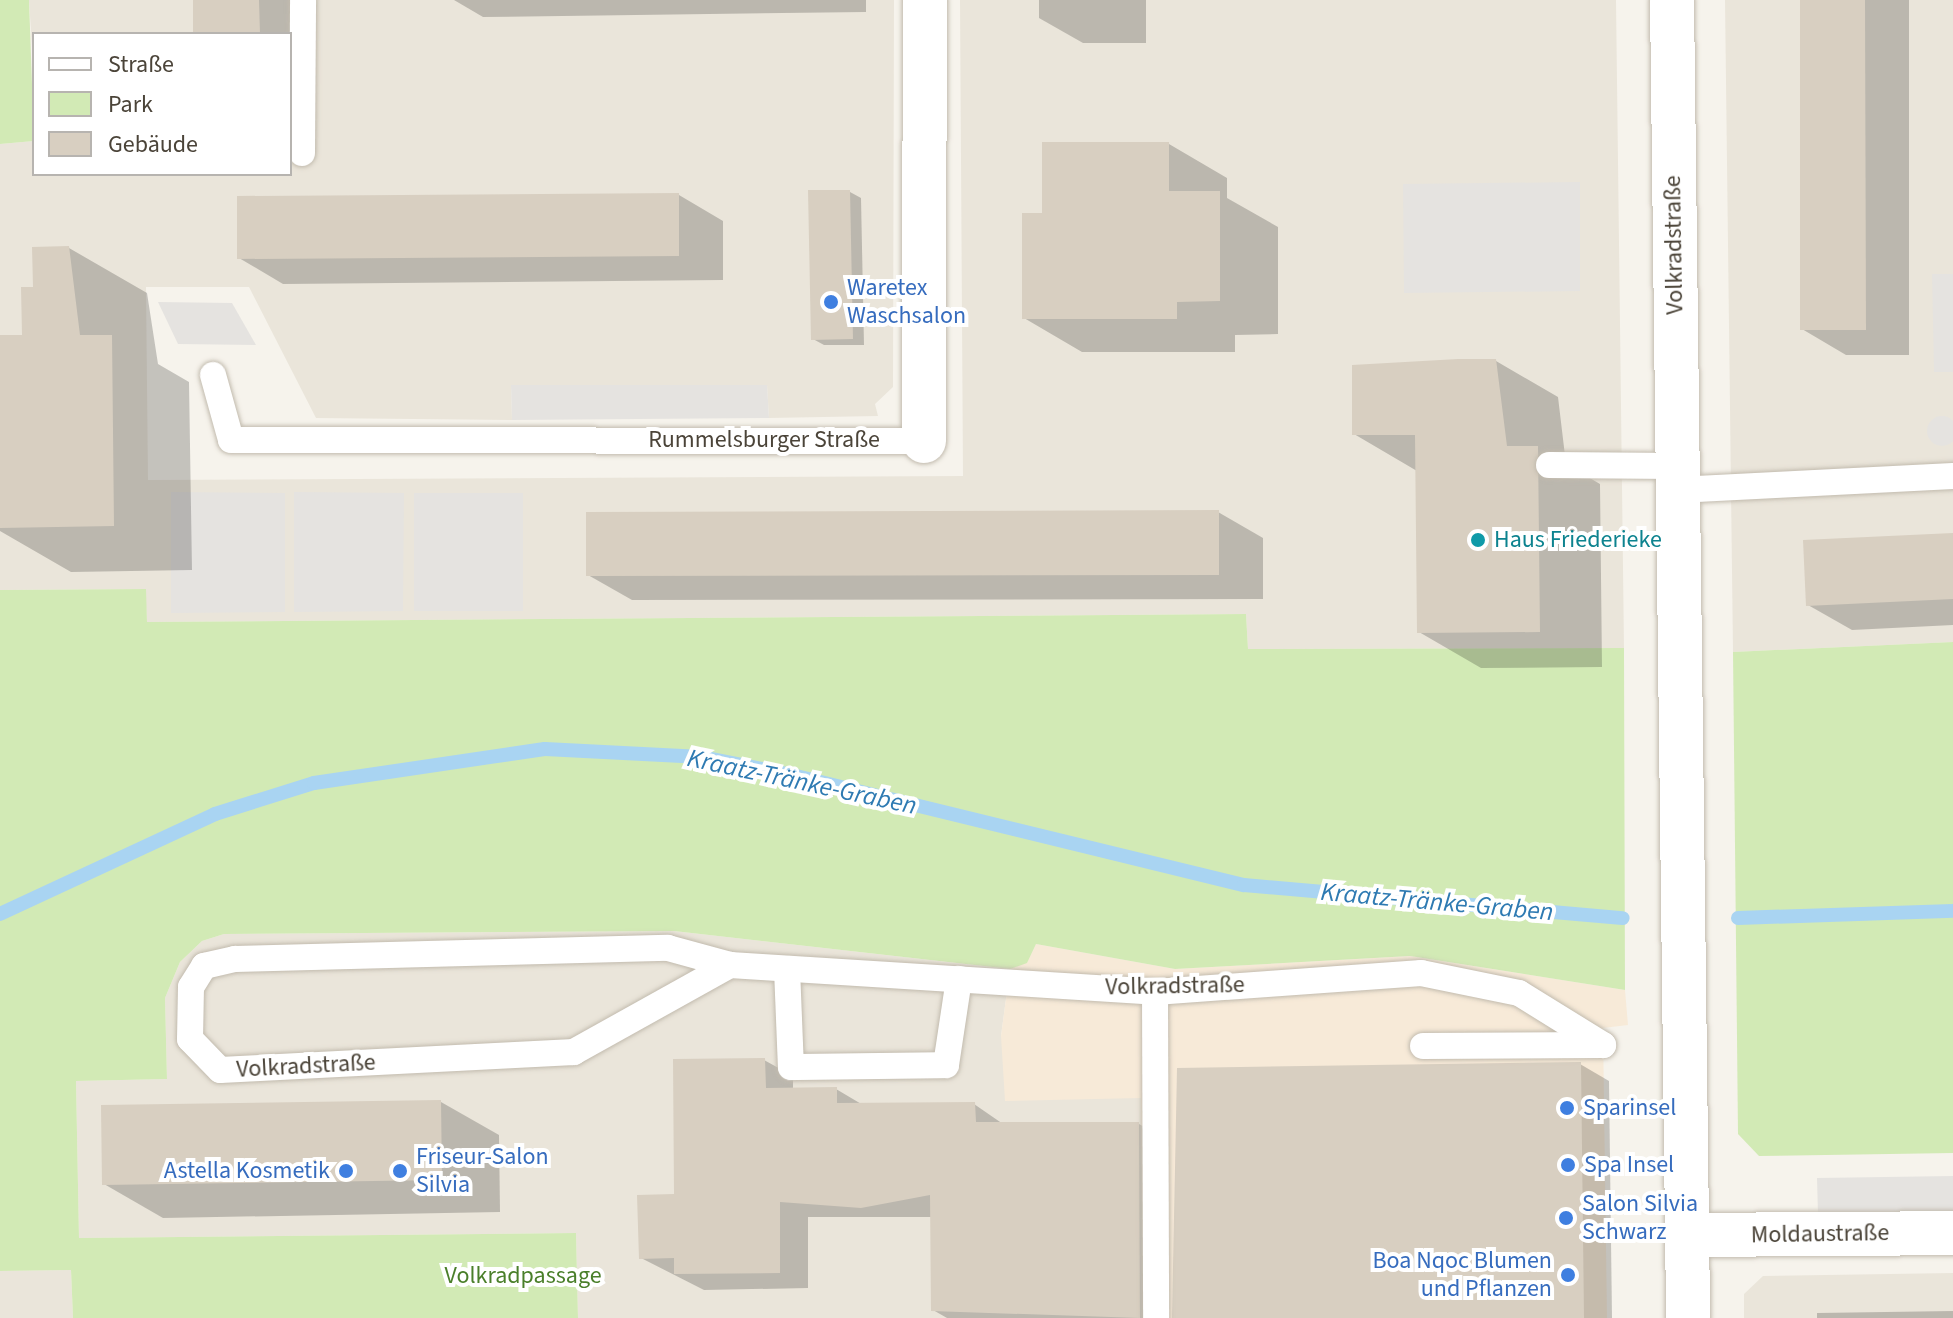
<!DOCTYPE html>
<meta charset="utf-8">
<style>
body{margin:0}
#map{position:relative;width:1953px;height:1318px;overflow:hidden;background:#f6f3ec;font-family:"Source Sans 3",sans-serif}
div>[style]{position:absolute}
.residential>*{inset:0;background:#eae5da}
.commercial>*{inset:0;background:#f7ead8}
.green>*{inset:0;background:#d2eab5}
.parking>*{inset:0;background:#e5e3e0}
.round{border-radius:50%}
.shadow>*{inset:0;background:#0003}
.stream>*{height:14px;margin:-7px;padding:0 7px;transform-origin:7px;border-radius:7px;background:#a9d4f2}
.building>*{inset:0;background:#d8cfc1}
.roads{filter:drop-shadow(0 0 2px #c2bbae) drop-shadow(0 0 2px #c2bbae)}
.service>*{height:26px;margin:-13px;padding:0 13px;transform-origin:13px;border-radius:13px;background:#fff}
.minor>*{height:44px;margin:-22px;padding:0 22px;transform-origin:22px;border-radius:22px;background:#fff}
.tertiary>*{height:44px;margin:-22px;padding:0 22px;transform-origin:22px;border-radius:22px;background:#fff}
.dots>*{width:22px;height:22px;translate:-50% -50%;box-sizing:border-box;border:4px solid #fff;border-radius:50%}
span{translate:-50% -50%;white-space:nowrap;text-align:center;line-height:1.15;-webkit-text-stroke:8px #fff;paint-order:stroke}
.street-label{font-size:24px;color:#4b4439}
.shop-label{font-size:24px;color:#366cbe}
.left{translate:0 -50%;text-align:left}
.right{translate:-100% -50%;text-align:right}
.culture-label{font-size:24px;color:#0d838f}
.park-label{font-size:24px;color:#4a7f2a}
.water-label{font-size:26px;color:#2e7ab2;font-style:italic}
.legend{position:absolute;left:32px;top:32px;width:260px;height:144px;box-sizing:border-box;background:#fff;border:2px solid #b7b4b0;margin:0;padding:10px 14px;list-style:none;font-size:24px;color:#4b4439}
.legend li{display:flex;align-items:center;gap:16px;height:40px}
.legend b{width:40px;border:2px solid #b7b4b0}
</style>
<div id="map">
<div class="residential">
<div style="clip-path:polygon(29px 0,894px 0,893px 387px,875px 404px,878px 416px,769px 418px,767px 385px,511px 385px,512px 420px,316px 418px,249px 287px,146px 287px,148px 480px,963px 476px,960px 0,1616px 0,1624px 648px,1248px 649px,1246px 614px,147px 622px,145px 589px,0 590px,0 144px,34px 141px,34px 174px,290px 174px,290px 34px,34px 34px,34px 79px)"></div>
<div style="clip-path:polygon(1725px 0,1953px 0,1953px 642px,1733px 652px)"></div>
<div style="clip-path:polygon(674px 931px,1010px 969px,1001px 1036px,1141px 1098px,1143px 1318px,578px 1318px,576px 1233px,79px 1238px,76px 1081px,167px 1079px,165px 998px,180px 962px,202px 941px,224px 934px)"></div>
<div style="clip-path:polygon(71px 1270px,73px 1318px,0 1318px,0 1271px)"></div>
<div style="clip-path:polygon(1953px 1273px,1953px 1318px,1744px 1318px,1744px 1294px,1763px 1276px)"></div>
</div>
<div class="commercial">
<div style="clip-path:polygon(1036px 944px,1175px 969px,1410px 956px,1625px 990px,1628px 1025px,1603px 1028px,1607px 1318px,1143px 1318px,1141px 1098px,1005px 1101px,1001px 1036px,1010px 969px,1027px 962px)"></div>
</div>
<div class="green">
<div style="clip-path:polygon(0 0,29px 0,34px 141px,0 144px)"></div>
<div style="clip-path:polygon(146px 589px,147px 622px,1246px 614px,1248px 649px,1624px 648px,1625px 990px,1410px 956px,1175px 969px,1036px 944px,1027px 963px,1010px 969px,674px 931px,224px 934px,202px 941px,180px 962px,165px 998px,167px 1079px,76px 1081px,79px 1238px,576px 1233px,578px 1318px,73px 1318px,71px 1270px,0 1271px,0 590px)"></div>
<div style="clip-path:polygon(1953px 642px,1953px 1153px,1759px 1156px,1738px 1134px,1733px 652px)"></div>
</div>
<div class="parking">
<div style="clip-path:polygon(1580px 182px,1580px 291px,1404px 293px,1403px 184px)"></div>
<div style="clip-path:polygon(1932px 274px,1953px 274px,1953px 372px,1934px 372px)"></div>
<div style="clip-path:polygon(158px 302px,232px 303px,256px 345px,178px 344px)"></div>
<div style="clip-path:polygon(511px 385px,767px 385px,769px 418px,512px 420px)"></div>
<div class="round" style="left:1927px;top:416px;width:30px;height:30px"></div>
<div style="clip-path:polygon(171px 492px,285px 493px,285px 612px,171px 613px)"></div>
<div style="clip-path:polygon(294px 492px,404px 493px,403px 611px,294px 612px)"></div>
<div style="clip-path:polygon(414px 493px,523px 493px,523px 611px,414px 611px)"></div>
<div style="clip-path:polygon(1953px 1176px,1953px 1212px,1818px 1214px,1817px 1178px)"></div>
</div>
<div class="shadow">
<div style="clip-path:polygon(195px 0,303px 0,290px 34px,195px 34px)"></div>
<div style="clip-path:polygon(454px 0,866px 0,866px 12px,483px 17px)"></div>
<div style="clip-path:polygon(1039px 0,1146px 0,1146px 43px,1083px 43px,1039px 18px)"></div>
<div style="clip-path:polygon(1802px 0,1909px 0,1909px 355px,1846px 355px,1802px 329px)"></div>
<div style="clip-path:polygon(1169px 144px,1227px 178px,1227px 198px,1278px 227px,1278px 334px,1235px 335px,1235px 352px,1082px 352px,1024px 318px,1044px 215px)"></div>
<div style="clip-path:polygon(850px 192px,861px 198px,864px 345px,824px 345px,813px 339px)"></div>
<div style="clip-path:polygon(679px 195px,723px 221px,723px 280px,283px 284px,239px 258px)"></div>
<div style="clip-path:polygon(69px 248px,147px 293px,158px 364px,189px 382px,192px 570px,71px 572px,0 531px,0 337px,24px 337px,35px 289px)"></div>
<div style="clip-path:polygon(1496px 361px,1558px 397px,1566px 464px,1600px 484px,1602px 667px,1481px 668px,1419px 632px,1417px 471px,1354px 434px)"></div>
<div style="clip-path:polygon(1218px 512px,1263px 538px,1263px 599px,632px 600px,588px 575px)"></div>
<div style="clip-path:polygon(1953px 535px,1953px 625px,1852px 630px,1808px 605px)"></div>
<div style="clip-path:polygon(764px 1060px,793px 1076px,793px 1090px,836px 1089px,863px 1105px,974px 1104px,1003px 1124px,1139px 1124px,1167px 1140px,1168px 1318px,947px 1318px,933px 1310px,932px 1217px,808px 1217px,808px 1288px,704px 1290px,641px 1258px)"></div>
<div style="clip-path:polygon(1580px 1064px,1609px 1081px,1612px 1318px,1174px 1318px)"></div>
<div style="clip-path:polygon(441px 1102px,499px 1135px,500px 1212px,163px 1218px,104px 1184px)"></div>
<div style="clip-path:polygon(1953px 1311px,1953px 1318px,1817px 1318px,1817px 1313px)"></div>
</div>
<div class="stream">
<div style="left:0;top:914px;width:237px;rotate:-24.9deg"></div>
<div style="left:215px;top:814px;width:104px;rotate:-17.4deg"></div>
<div style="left:314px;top:783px;width:233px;rotate:-8.4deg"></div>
<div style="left:545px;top:749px;width:157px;rotate:2.9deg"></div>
<div style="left:702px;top:757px;width:92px;rotate:11.3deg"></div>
<div style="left:792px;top:775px;width:465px;rotate:13.7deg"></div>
<div style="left:1244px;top:885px;width:380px;rotate:5deg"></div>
<div style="left:1738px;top:918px;width:215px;rotate:-1.9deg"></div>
</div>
<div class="building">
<div style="clip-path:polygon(193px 0,259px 0,260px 34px,193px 34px)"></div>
<div style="clip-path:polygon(1800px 0,1865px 0,1866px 330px,1800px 330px)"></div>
<div style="clip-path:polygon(1042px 142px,1169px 142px,1169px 191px,1220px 191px,1220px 301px,1177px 302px,1177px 319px,1022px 319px,1022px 213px,1042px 213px)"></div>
<div style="clip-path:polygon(808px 190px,850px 190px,853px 339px,811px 340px)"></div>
<div style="clip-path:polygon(679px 193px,679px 256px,237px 259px,237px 196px)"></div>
<div style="clip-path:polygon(69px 246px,80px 335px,112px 335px,114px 526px,0 528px,0 335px,22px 335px,21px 287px,33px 287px,32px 247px)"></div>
<div style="clip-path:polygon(1458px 359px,1496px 359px,1507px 446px,1538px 446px,1540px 632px,1417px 633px,1415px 435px,1352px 435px,1352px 365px)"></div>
<div style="clip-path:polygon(1219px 510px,1219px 575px,586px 576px,586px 512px)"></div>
<div style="clip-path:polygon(1953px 533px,1953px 599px,1806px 606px,1803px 540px)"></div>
<div style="clip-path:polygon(765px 1058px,766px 1088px,837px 1087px,837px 1103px,975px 1102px,976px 1122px,1139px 1122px,1140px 1318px,931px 1311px,930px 1195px,861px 1208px,780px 1202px,780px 1273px,674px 1274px,674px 1258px,639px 1259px,637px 1195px,674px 1194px,673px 1059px)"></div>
<div style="clip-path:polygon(1581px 1062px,1584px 1318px,1172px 1318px,1177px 1068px)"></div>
<div style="clip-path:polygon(441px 1100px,442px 1180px,102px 1185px,101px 1105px)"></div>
</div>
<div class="roads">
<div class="service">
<div style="left:302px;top:153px;width:153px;rotate:-89.6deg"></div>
<div style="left:213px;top:375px;width:67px;rotate:74.5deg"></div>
<div style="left:231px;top:440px;width:693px;rotate:0.08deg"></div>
<div style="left:1549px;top:465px;width:128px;rotate:0.4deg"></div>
<div style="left:1677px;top:490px;width:276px;rotate:-2.9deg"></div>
<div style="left:730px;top:965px;width:179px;rotate:150.9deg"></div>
<div style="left:574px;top:1052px;width:354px;rotate:177.1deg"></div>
<div style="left:220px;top:1070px;width:43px;rotate:-134.1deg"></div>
<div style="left:190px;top:1039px;width:52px;rotate:-88.9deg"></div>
<div style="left:191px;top:987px;width:25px;rotate:-58deg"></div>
<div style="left:204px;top:966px;width:32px;rotate:-13deg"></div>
<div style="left:235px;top:959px;width:433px;rotate:-1.5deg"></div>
<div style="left:668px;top:948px;width:64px;rotate:15.3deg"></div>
<div style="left:730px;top:965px;width:426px;rotate:3.6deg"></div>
<div style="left:1155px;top:992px;width:267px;rotate:-4.1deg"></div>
<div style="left:1421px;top:973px;width:100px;rotate:11.5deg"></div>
<div style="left:1519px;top:993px;width:99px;rotate:31.8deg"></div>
<div style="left:787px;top:969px;width:98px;rotate:87.7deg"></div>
<div style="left:791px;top:1067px;width:155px;rotate:-0.7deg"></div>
<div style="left:946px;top:1065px;width:87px;rotate:-81.4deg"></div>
<div style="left:1155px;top:992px;width:326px;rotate:89.8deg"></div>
<div style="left:1423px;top:1046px;width:180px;rotate:-0.3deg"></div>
</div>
<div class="minor">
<div style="left:924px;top:441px;width:441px;rotate:-89.9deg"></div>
<div style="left:1686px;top:1235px;width:267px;rotate:-0.4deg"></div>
</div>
<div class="tertiary">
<div style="left:1672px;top:0;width:1318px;rotate:89.3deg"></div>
</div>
</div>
<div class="dots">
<div style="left:831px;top:302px;background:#3f7fe0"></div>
<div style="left:1478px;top:540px;background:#0f9aa8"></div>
<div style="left:1567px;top:1108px;background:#3f7fe0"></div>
<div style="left:1568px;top:1165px;background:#3f7fe0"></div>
<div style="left:346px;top:1171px;background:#3f7fe0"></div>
<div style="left:400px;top:1171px;background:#3f7fe0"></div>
<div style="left:1566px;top:1218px;background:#3f7fe0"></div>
<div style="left:1568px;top:1275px;background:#3f7fe0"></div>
</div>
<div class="street-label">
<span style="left:1674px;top:245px;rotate:-91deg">Volkradstraße</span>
<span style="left:764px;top:440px">Rummelsburger Straße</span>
<span style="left:1175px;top:986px;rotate:-1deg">Volkradstraße</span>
<span style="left:306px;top:1066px;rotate:-3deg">Volkradstraße</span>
<span style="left:1820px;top:1234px;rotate:-1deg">Moldaustraße</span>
</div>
<div class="shop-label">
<span class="left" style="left:847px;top:302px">Waretex<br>Waschsalon</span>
<span class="left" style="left:1583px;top:1108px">Sparinsel</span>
<span class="left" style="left:416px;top:1171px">Friseur-Salon<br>Silvia</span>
<span class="left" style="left:1584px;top:1165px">Spa Insel</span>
<span class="right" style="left:330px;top:1171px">Astella Kosmetik</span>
<span class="left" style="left:1582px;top:1218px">Salon Silvia<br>Schwarz</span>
<span class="right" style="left:1552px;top:1275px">Boa Nqoc Blumen<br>und Pflanzen</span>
</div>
<div class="culture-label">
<span class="left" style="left:1494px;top:540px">Haus Friederieke</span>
</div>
<div class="park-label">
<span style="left:523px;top:1276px">Volkradpassage</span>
</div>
<div class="water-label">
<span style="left:802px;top:782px;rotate:12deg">Kraatz-Tränke-Graben</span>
<span style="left:1437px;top:902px;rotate:5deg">Kraatz-Tränke-Graben</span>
</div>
<ul class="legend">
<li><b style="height:10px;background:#fff"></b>Straße</li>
<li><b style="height:22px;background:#d2eab5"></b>Park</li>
<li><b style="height:22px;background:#d8cfc1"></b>Gebäude</li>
</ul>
</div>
